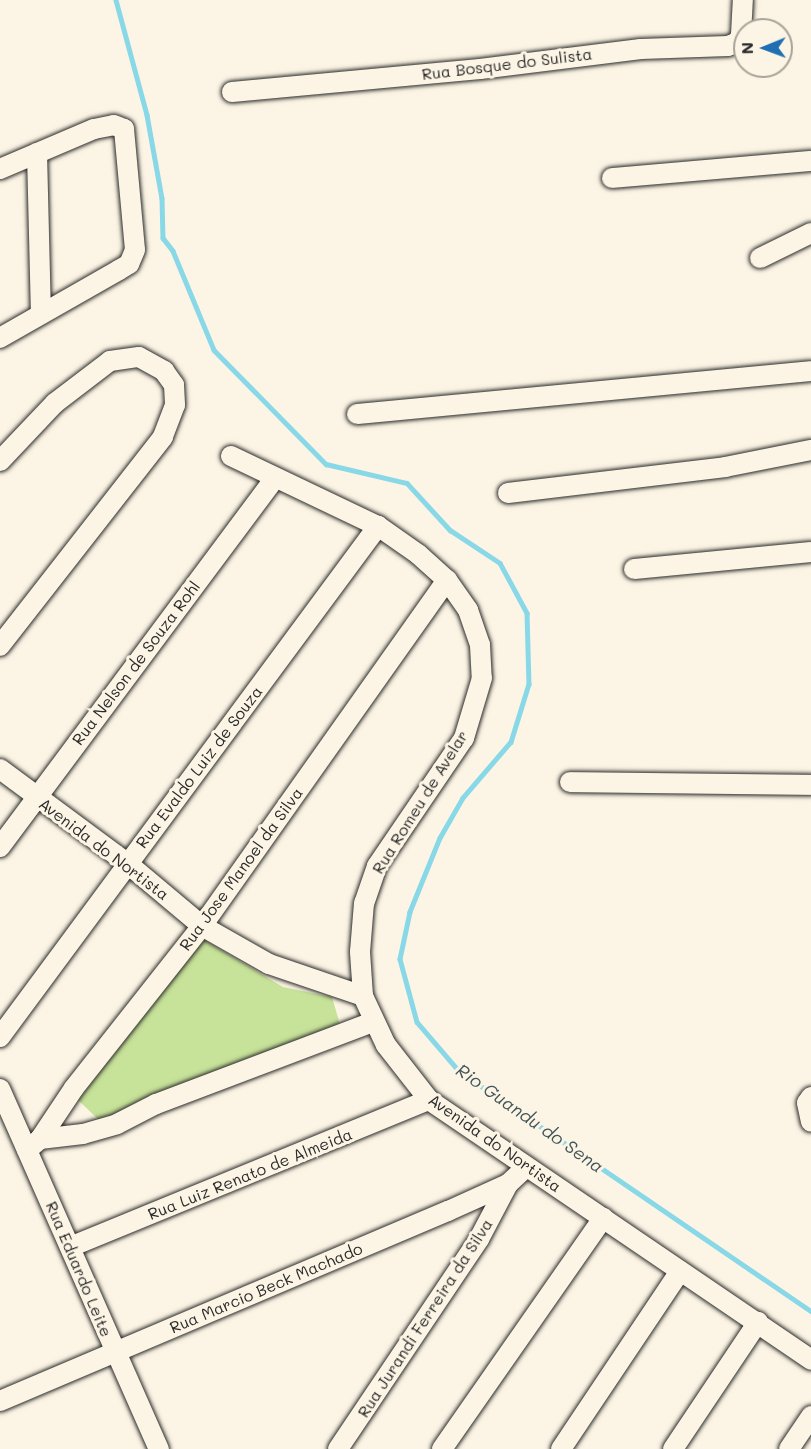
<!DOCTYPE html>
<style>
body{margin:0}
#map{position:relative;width:811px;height:1449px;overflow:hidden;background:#fcf5e5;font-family:Mali,sans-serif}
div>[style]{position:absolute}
.green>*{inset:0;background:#c7e299}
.stream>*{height:4.5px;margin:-2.25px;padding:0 2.25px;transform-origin:2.25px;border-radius:2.25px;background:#89d8e7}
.roads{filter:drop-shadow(0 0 2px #2b2b2b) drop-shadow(0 0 2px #2b2b2b)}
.minor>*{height:20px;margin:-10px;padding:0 10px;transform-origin:10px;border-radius:10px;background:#fcf5e5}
span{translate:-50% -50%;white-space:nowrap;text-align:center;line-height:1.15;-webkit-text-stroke:6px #fcf5e5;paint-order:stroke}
.street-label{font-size:16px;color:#2b2b2b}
.water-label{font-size:18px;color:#42565a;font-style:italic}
.north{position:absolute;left:733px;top:18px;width:60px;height:60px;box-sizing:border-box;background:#fcf5e5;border:2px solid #a8a49b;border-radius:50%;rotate:269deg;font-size:16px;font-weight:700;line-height:24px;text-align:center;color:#2b2b2b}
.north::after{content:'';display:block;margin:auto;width:21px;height:27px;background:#1f6fb2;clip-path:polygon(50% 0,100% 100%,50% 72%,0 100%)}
</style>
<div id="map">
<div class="green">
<div style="clip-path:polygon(201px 938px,283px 987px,332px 997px,341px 1028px,101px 1122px,76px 1098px)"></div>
</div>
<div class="stream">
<div style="left:116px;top:0;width:119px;rotate:74.9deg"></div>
<div style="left:147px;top:115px;width:84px;rotate:79.8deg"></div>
<div style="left:162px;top:198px;width:40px;rotate:88.6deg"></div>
<div style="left:163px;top:238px;width:16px;rotate:52deg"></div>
<div style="left:173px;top:251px;width:107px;rotate:67.5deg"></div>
<div style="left:214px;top:350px;width:160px;rotate:45.5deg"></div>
<div style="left:326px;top:464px;width:83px;rotate:13.2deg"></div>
<div style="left:407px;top:483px;width:64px;rotate:47.5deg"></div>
<div style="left:450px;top:530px;width:60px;rotate:33.4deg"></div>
<div style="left:500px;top:563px;width:57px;rotate:61.6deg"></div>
<div style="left:527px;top:613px;width:71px;rotate:88.4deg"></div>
<div style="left:529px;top:684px;width:61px;rotate:107.2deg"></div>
<div style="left:511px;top:742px;width:74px;rotate:130.6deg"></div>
<div style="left:463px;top:798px;width:46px;rotate:119.9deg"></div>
<div style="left:440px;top:838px;width:80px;rotate:112.1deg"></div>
<div style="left:410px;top:912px;width:48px;rotate:102deg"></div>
<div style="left:400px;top:959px;width:65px;rotate:74.9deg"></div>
<div style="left:417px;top:1022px;width:65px;rotate:49.4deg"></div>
<div style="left:459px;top:1071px;width:426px;rotate:34.3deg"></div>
</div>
<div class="roads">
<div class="minor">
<div style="left:232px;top:92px;width:249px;rotate:-5.3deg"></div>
<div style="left:480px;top:69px;width:162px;rotate:-7.1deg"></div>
<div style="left:641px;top:49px;width:87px;rotate:-2deg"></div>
<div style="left:728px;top:46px;width:11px;rotate:-22deg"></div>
<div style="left:738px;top:42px;width:8px;rotate:-67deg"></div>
<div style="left:741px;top:35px;width:35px;rotate:-87deg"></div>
<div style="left:37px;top:153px;width:161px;rotate:88.6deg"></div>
<div style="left:0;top:169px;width:102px;rotate:-23.1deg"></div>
<div style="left:94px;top:129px;width:20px;rotate:-11deg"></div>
<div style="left:114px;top:125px;width:11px;rotate:22deg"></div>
<div style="left:124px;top:129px;width:121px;rotate:84.8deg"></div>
<div style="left:135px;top:250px;width:15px;rotate:113deg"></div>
<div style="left:129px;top:264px;width:12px;rotate:149deg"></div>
<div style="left:119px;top:270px;width:137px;rotate:150.3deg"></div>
<div style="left:612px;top:178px;width:200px;rotate:-4.9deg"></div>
<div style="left:760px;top:258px;width:57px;rotate:-26.1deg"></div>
<div style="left:357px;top:414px;width:456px;rotate:-5.4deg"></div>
<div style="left:231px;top:456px;width:163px;rotate:25.5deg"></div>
<div style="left:378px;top:526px;width:49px;rotate:35deg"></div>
<div style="left:418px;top:554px;width:39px;rotate:42deg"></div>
<div style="left:447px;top:580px;width:37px;rotate:55deg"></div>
<div style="left:468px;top:610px;width:37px;rotate:71deg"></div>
<div style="left:480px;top:645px;width:33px;rotate:87deg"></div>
<div style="left:482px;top:678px;width:63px;rotate:106.7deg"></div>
<div style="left:464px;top:738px;width:155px;rotate:124.2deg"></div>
<div style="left:377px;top:866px;width:39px;rotate:109deg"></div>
<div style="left:364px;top:903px;width:49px;rotate:94.7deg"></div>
<div style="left:360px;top:952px;width:44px;rotate:86.1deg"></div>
<div style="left:363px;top:996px;width:54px;rotate:64.9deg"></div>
<div style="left:386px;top:1045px;width:70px;rotate:52deg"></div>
<div style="left:429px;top:1100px;width:462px;rotate:34.2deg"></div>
<div style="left:0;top:461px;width:80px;rotate:-46.5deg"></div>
<div style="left:55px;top:403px;width:69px;rotate:-37.4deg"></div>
<div style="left:110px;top:361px;width:29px;rotate:-8deg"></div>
<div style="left:139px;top:357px;width:29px;rotate:29deg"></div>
<div style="left:164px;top:371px;width:17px;rotate:54deg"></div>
<div style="left:174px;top:385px;width:20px;rotate:87deg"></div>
<div style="left:175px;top:405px;width:34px;rotate:111deg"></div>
<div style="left:163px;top:437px;width:265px;rotate:128deg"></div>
<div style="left:508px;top:493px;width:219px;rotate:-6.8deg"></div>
<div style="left:725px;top:467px;width:88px;rotate:-11.2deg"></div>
<div style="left:634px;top:569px;width:178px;rotate:-5.5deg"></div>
<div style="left:0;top:769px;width:158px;rotate:36.5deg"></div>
<div style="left:127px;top:863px;width:98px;rotate:40deg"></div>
<div style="left:202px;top:926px;width:77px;rotate:29.6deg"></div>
<div style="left:269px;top:964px;width:99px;rotate:18.8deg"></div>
<div style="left:570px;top:782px;width:241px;rotate:0.7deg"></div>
<div style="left:0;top:847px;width:458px;rotate:-53.3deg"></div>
<div style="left:0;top:1037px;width:636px;rotate:-53.51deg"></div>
<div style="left:0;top:1089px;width:394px;rotate:66.2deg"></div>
<div style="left:811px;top:1097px;width:7px;rotate:124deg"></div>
<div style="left:807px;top:1103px;width:19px;rotate:78deg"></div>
<div style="left:40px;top:1139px;width:43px;rotate:-6.6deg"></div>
<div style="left:83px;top:1134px;width:35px;rotate:-16deg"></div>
<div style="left:117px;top:1124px;width:44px;rotate:-27.1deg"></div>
<div style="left:156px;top:1104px;width:232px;rotate:-20.7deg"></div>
<div style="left:27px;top:1150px;width:17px;rotate:-40deg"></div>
<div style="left:40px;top:1139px;width:61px;rotate:-56.3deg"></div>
<div style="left:74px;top:1088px;width:206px;rotate:-51.7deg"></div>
<div style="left:202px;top:926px;width:424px;rotate:-54.7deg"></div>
<div style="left:70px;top:1247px;width:388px;rotate:-22.3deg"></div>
<div style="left:0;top:1401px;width:487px;rotate:-23deg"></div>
<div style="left:448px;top:1211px;width:66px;rotate:-24.2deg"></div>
<div style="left:508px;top:1184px;width:25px;rotate:-43deg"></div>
<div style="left:338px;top:1449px;width:253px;rotate:-56.1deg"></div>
<div style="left:479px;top:1239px;width:62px;rotate:-62.2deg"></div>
<div style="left:442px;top:1449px;width:282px;rotate:-55.1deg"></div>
<div style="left:561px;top:1449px;width:214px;rotate:-56.2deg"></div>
<div style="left:673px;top:1449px;width:153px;rotate:-56.2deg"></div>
<div style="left:789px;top:1449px;width:40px;rotate:-56deg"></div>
</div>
</div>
<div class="street-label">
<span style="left:507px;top:64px;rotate:-7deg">Rua Bosque do Sulista</span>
<span style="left:136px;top:663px;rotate:-53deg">Rua Nelson de Souza Rohl</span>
<span style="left:199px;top:767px;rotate:-53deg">Rua Evaldo Luiz de Souza</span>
<span style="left:420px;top:802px;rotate:-58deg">Rua Romeu de Avelar</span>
<span style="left:104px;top:849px;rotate:37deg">Avenida do Nortista</span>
<span style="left:241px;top:869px;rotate:-54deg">Rua Jose Manoel da Silva</span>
<span style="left:495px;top:1143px;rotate:35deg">Avenida do Nortista</span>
<span style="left:250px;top:1174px;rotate:-22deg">Rua Luiz Renato de Almeida</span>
<span style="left:79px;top:1269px;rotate:67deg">Rua Eduardo Leite</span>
<span style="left:266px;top:1288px;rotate:-23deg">Rua Marcio Beck Machado</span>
<span style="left:425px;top:1318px;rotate:-57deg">Rua Jurandi Ferreira da Silva</span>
</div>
<div class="water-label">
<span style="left:530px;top:1118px;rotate:35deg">Rio Guandu do Sena</span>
</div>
<div class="north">N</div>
</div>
